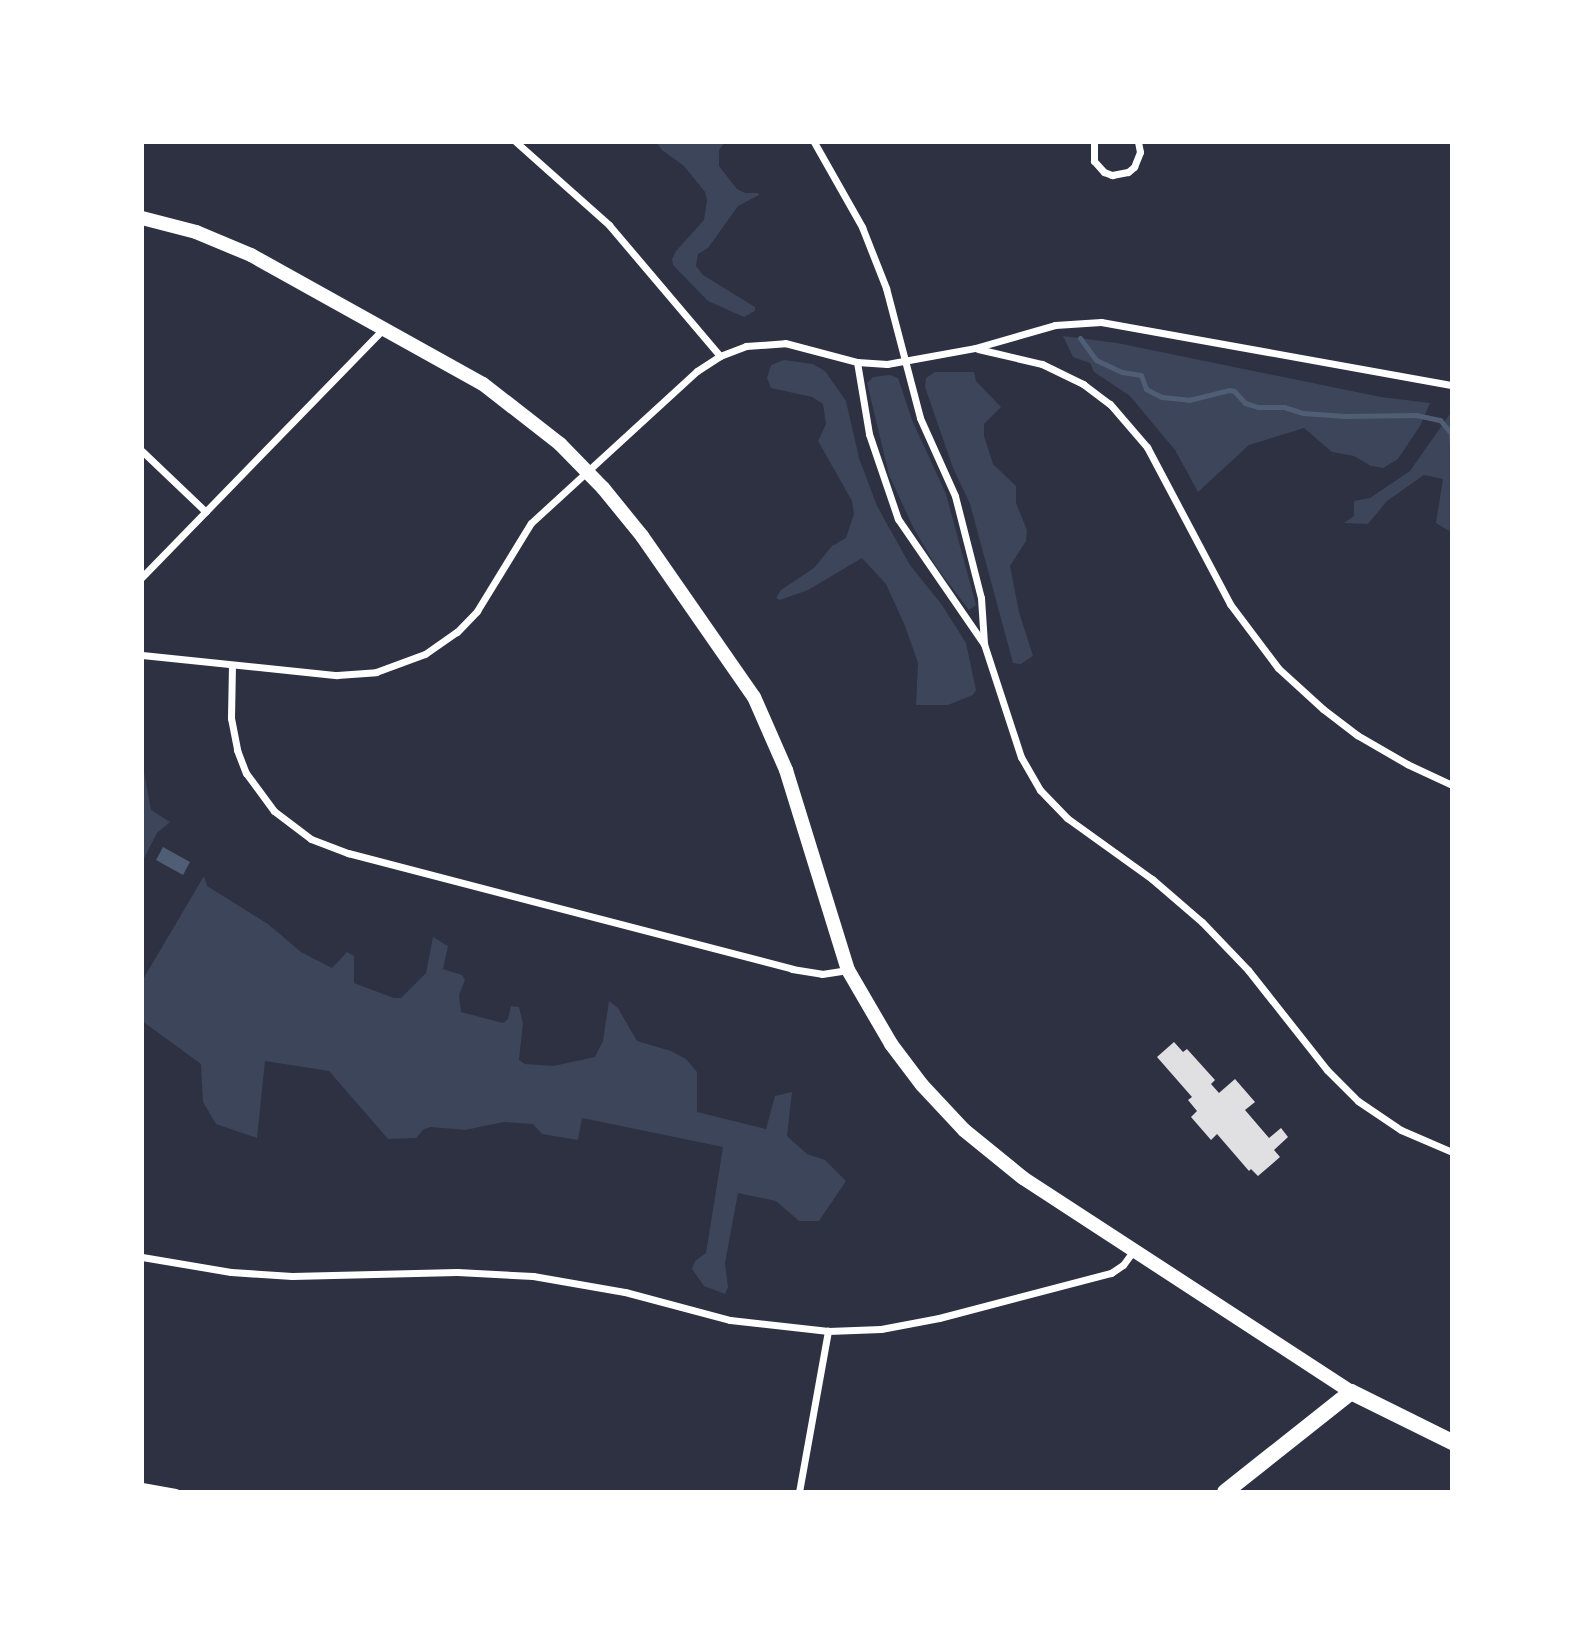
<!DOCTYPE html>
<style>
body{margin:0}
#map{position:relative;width:1594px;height:1634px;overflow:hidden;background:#2d3142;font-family:Bitter,serif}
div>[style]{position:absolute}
.green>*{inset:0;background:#3c4559}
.water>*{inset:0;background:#4f5d75}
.stream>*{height:5px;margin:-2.5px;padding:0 2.5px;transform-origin:2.5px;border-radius:2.5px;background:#4f5d75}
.building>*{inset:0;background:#e0e0e3}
.minor>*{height:7px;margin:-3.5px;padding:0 3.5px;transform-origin:3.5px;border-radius:3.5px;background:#fff}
.secondary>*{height:14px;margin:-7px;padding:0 7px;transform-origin:7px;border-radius:7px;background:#fff}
.primary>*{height:16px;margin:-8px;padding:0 8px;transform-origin:8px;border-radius:8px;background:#fff}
span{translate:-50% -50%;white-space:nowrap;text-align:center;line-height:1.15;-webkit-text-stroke:7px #fff;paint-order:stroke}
.frame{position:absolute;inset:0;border:144px solid #fff;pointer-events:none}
</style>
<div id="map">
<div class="green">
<div style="clip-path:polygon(656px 142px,725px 142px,719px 150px,719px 166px,737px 189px,745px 193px,758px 193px,759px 195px,738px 206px,708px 248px,698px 254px,696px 266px,703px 275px,755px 307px,755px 311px,744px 317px,708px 301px,673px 265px,672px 259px,676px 251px,704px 220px,707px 200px,705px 192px,684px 166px,662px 150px)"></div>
<div style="clip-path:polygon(1063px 336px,1117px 343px,1381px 397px,1430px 403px,1420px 426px,1398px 459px,1383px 468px,1371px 466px,1354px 456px,1332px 452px,1304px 428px,1249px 445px,1198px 492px,1175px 450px,1130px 396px,1094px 372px,1090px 363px,1073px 357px)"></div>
<div style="clip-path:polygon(784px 360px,813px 364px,825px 371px,846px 401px,859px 458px,877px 506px,910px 565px,942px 605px,966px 643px,976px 690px,973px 695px,948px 705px,916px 705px,918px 663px,905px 626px,886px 584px,862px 558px,808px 590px,780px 600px,776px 598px,781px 590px,814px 568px,832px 546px,846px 538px,854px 514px,852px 501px,818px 441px,826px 424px,823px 404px,812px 397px,771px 388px,767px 378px,771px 365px)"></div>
<div style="clip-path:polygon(935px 372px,974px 372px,976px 381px,1001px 407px,984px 424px,984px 436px,993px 464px,1016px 486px,1016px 503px,1027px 530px,1026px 541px,1010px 566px,1019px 612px,1033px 656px,1021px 664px,1013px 663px,970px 504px,953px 468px,925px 387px,926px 378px)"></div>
<div style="clip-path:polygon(890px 375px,898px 378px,912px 420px,946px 494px,976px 605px,969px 610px,937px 568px,914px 529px,889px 475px,867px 383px,873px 377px)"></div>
<div style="clip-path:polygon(1452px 411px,1452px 526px,1449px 531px,1436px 523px,1443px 479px,1424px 475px,1387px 501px,1368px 524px,1344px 523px,1354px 516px,1354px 501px,1370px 498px,1410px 471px)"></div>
<div style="clip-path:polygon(142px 761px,151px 810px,170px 822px,157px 833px,142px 862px)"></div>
<div style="clip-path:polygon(204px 876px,207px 886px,268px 924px,301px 952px,332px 968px,347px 952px,354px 956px,354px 983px,394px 998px,401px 998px,426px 973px,433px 937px,448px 946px,443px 969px,462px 975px,465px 980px,459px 995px,461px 1012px,503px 1023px,508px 1019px,511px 1006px,519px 1007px,523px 1023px,519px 1060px,525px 1064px,553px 1066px,595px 1057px,603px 1041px,609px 1001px,618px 1008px,637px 1041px,671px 1051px,686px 1059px,697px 1072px,697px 1112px,766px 1129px,775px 1096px,792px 1092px,787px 1136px,807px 1154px,825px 1160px,846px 1181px,819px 1221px,799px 1221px,776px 1201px,738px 1193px,725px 1263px,728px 1287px,725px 1294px,704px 1286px,692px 1269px,695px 1261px,706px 1253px,723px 1147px,582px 1118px,578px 1140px,542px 1134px,533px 1124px,504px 1122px,465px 1130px,431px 1127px,424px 1129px,416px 1138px,388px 1139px,329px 1071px,265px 1061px,257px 1138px,216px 1124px,203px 1102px,201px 1064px,142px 1021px,142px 981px)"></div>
</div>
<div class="water">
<div style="clip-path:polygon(163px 847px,190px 862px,183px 875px,156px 860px)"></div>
</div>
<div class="stream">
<div style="left:1080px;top:338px;width:27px;rotate:54deg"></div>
<div style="left:1096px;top:360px;width:29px;rotate:25deg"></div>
<div style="left:1122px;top:372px;width:19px;rotate:9deg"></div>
<div style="left:1141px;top:375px;width:15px;rotate:70deg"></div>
<div style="left:1146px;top:389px;width:18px;rotate:27deg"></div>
<div style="left:1162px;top:397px;width:27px;rotate:6deg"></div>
<div style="left:1189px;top:400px;width:41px;rotate:-14deg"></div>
<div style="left:1229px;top:390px;width:5px;rotate:11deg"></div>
<div style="left:1234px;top:391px;width:16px;rotate:47deg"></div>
<div style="left:1245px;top:403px;width:14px;rotate:17deg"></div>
<div style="left:1258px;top:407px;width:26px"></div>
<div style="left:1284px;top:407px;width:20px;rotate:18deg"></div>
<div style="left:1303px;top:413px;width:42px;rotate:4.1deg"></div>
<div style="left:1345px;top:416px;width:71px;rotate:-0.8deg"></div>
<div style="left:1416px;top:415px;width:25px;rotate:12deg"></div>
<div style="left:1440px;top:420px;width:17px;rotate:50deg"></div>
<div style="left:1451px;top:433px;width:13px;rotate:86deg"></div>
</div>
<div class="building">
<div style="clip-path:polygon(1174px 1042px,1183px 1052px,1187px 1049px,1215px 1080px,1211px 1084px,1219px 1093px,1235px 1079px,1255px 1102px,1245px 1110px,1269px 1138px,1281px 1128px,1288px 1137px,1274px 1150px,1280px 1157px,1258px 1176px,1251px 1169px,1249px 1171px,1217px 1134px,1211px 1140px,1191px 1117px,1197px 1111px,1188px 1100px,1192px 1097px,1157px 1057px)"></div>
</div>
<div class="minor">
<div style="left:516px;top:142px;width:125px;rotate:41.7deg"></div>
<div style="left:609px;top:225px;width:172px;rotate:49.7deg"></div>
<div style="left:814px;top:142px;width:98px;rotate:60.5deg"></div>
<div style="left:862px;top:227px;width:66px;rotate:68.5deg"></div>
<div style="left:886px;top:288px;width:134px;rotate:75.3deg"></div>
<div style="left:920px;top:418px;width:85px;rotate:65.8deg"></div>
<div style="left:955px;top:496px;width:105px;rotate:75.7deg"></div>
<div style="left:981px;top:598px;width:45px;rotate:86.2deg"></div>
<div style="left:1094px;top:142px;width:19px;rotate:90deg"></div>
<div style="left:1094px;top:161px;width:15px;rotate:48deg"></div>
<div style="left:1104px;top:172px;width:9px;rotate:21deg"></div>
<div style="left:1112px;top:175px;width:16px;rotate:-11deg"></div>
<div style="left:1128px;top:172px;width:8px;rotate:-40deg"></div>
<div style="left:1134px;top:167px;width:16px;rotate:-68deg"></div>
<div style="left:1140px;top:152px;width:10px;rotate:-101deg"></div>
<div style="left:978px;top:349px;width:66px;rotate:13.2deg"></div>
<div style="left:1042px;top:364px;width:46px;rotate:26deg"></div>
<div style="left:1083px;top:384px;width:34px;rotate:37deg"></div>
<div style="left:1110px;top:404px;width:57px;rotate:49.3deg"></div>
<div style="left:1147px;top:447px;width:178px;rotate:62.1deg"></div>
<div style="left:1230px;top:604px;width:80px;rotate:53.1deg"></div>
<div style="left:1278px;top:668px;width:61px;rotate:42.3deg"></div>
<div style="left:1323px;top:709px;width:43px;rotate:37.4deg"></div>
<div style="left:1357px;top:735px;width:58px;rotate:30.1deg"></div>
<div style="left:1407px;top:764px;width:50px;rotate:25deg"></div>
<div style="left:857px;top:362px;width:73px;rotate:80.5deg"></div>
<div style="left:869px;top:434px;width:90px;rotate:71.2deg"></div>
<div style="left:898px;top:519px;width:152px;rotate:55.5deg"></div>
<div style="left:984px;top:644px;width:119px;rotate:71.9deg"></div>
<div style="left:1021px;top:757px;width:38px;rotate:60deg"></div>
<div style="left:1040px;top:790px;width:39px;rotate:46deg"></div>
<div style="left:1067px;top:818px;width:105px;rotate:35.7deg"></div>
<div style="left:1152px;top:879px;width:66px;rotate:40.7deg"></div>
<div style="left:1202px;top:922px;width:66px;rotate:46.2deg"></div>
<div style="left:1248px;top:970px;width:127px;rotate:51.7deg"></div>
<div style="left:1327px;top:1070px;width:44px;rotate:45deg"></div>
<div style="left:1358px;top:1101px;width:52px;rotate:34deg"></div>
<div style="left:1401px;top:1130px;width:56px;rotate:23.3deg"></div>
<div style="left:142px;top:451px;width:88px;rotate:43.6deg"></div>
<div style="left:142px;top:577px;width:347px;rotate:-45.8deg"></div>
<div style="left:142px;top:655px;width:196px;rotate:5.9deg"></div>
<div style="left:337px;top:675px;width:39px;rotate:-4deg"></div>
<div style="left:376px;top:672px;width:52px;rotate:-20.2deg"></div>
<div style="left:425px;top:654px;width:39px;rotate:-35deg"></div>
<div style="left:457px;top:632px;width:29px;rotate:-46deg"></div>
<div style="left:477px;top:611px;width:103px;rotate:-58.5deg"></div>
<div style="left:531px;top:523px;width:225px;rotate:-42.5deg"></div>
<div style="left:697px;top:371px;width:27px;rotate:-33deg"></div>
<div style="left:720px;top:356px;width:28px;rotate:-21deg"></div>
<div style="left:746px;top:346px;width:39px;rotate:-4deg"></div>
<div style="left:785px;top:343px;width:74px;rotate:14.8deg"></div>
<div style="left:857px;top:362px;width:30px;rotate:4deg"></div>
<div style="left:887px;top:364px;width:89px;rotate:-10.3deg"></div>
<div style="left:975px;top:348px;width:83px;rotate:-16deg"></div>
<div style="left:1055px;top:325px;width:46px;rotate:-3.7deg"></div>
<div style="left:1101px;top:322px;width:357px;rotate:10.2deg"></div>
<div style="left:232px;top:665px;width:53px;rotate:91.1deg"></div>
<div style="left:231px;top:718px;width:33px;rotate:79deg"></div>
<div style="left:237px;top:750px;width:25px;rotate:69deg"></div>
<div style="left:246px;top:773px;width:47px;rotate:53.6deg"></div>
<div style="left:274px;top:811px;width:46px;rotate:37.1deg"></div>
<div style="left:311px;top:839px;width:40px;rotate:21deg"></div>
<div style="left:348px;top:853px;width:459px;rotate:14.6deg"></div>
<div style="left:792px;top:969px;width:30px;rotate:9deg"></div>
<div style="left:822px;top:974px;width:26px;rotate:-9deg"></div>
<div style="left:142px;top:1257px;width:90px;rotate:9.6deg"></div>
<div style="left:231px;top:1272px;width:61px;rotate:3.8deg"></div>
<div style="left:292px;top:1276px;width:165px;rotate:-1.4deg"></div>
<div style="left:457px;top:1272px;width:76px;rotate:3deg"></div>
<div style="left:533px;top:1276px;width:93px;rotate:9.9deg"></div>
<div style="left:625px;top:1292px;width:109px;rotate:14.9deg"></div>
<div style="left:730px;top:1320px;width:99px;rotate:6.4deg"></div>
<div style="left:828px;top:1331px;width:53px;rotate:-2.2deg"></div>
<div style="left:881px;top:1329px;width:59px;rotate:-10.7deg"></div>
<div style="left:939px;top:1318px;width:178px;rotate:-14.7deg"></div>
<div style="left:1111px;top:1273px;width:14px;rotate:-34deg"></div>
<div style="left:1123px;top:1265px;width:17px;rotate:-54deg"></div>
<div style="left:142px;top:1486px;width:34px;rotate:10deg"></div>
<div style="left:799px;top:1492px;width:164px;rotate:-79.8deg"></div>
</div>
<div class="secondary">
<div style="left:142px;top:218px;width:56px;rotate:14.5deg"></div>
<div style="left:196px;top:232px;width:60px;rotate:22.7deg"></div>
<div style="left:251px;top:255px;width:265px;rotate:29.1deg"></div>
<div style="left:483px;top:384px;width:98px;rotate:37.9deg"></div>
<div style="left:560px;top:444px;width:62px;rotate:45.7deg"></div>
<div style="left:603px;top:488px;width:62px;rotate:50.9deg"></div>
<div style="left:642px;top:536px;width:196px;rotate:55.2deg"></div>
<div style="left:754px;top:697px;width:80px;rotate:66.3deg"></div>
<div style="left:786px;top:770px;width:209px;rotate:72.8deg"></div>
<div style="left:848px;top:970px;width:86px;rotate:59.8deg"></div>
<div style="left:891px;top:1044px;width:51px;rotate:52.9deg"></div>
<div style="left:922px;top:1085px;width:62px;rotate:47deg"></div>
<div style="left:964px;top:1130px;width:76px;rotate:39.1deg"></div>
<div style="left:1023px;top:1178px;width:392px;rotate:33.1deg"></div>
</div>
<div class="primary">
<div style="left:1225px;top:1492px;width:161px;rotate:-38.4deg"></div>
<div style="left:1351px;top:1392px;width:113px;rotate:26.3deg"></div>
</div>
<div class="frame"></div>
</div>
